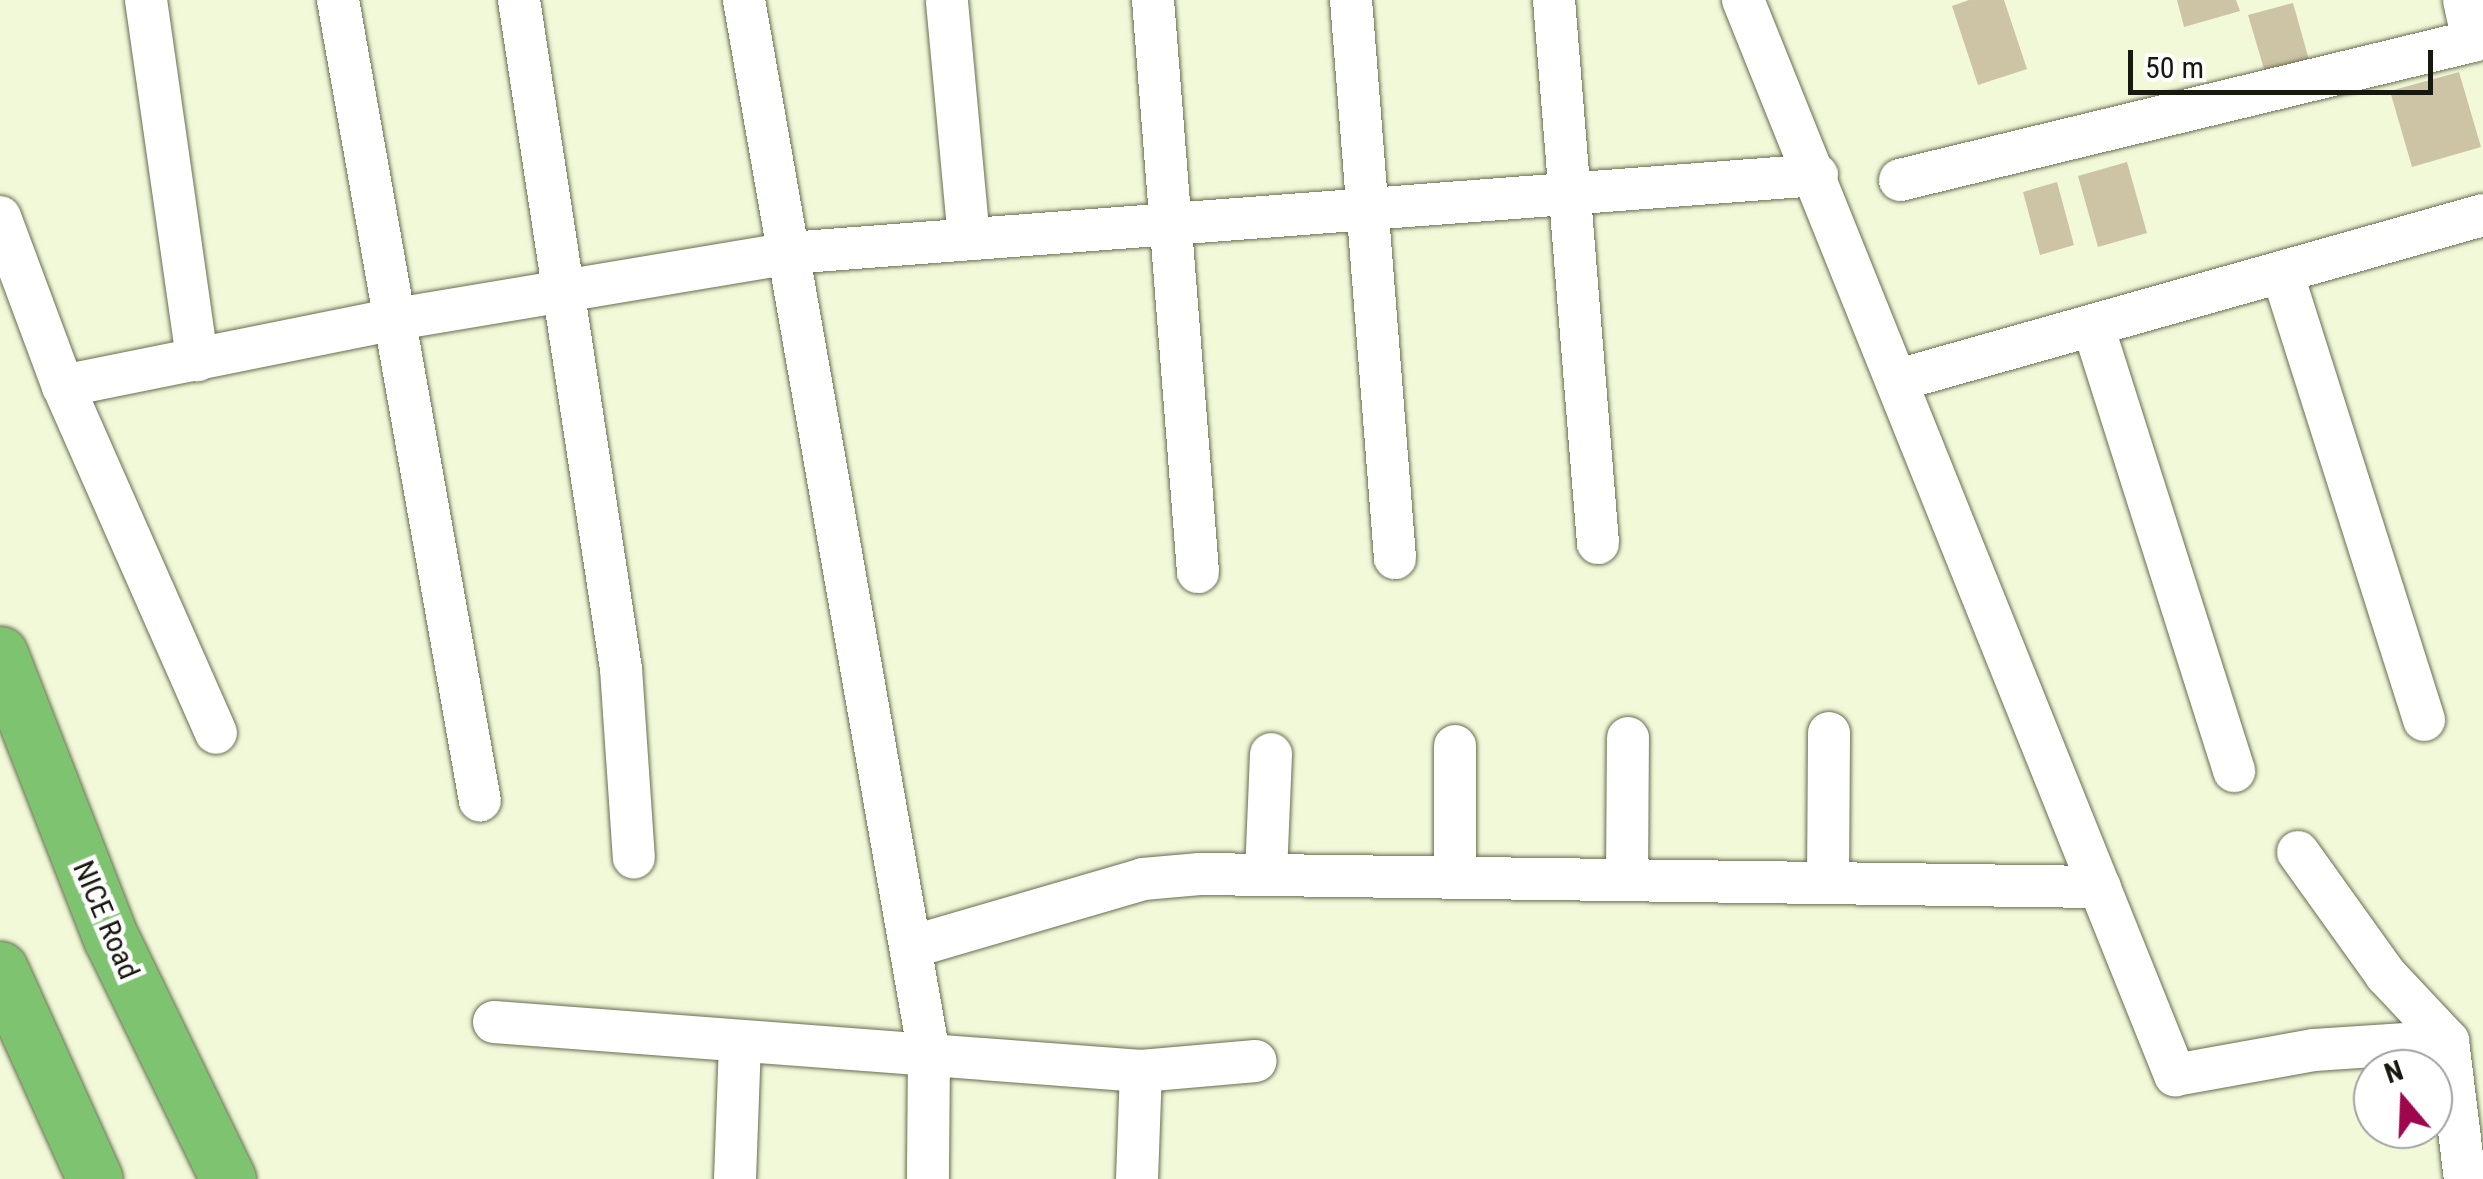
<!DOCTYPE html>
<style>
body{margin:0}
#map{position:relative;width:2483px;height:1179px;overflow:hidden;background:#f2f9d9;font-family:"Roboto Condensed",sans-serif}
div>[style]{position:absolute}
.building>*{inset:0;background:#cdc4a6}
.roads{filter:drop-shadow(0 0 2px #676d51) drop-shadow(0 0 2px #676d51)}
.minor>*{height:42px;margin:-21px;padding:0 21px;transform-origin:21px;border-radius:21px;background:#fff}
.motorway>*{height:55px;margin:-27.5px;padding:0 27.5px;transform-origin:27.5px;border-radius:27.5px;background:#7ec36f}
span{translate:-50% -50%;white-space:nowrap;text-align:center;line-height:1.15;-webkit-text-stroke:9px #fff;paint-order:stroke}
.street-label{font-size:30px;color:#17190e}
.north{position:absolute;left:2353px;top:1049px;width:100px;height:100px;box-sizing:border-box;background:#fff;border:2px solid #a2a39f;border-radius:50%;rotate:341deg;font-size:28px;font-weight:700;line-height:40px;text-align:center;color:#17190e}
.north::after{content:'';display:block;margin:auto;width:35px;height:45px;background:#9e064e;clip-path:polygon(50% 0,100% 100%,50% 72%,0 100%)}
.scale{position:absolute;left:2128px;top:50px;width:305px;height:45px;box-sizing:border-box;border:5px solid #17190e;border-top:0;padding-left:12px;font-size:30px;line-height:35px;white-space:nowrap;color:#17190e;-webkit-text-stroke:8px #fff;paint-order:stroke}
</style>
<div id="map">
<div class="building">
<div style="clip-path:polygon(1969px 0,2004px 0,2027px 69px,1978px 85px,1952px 6px)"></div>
<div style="clip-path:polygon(2177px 0,2236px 0,2240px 11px,2184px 27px)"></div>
<div style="clip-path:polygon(2293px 3px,2311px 67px,2267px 79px,2248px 15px)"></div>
<div style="clip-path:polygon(2459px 72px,2481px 147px,2412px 167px,2390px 91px)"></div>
<div style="clip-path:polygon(2127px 162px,2147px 233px,2098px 247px,2078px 176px)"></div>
<div style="clip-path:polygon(2057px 182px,2074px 245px,2040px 255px,2023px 192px)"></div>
</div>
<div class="roads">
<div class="minor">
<div style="left:146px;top:0;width:364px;rotate:81.9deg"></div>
<div style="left:338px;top:0;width:813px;rotate:79.95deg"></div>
<div style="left:519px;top:0;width:677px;rotate:81.33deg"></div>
<div style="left:621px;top:669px;width:189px;rotate:86.1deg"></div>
<div style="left:744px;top:0;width:1071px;rotate:80.05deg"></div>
<div style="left:929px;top:1055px;width:124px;rotate:90.5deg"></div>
<div style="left:1153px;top:0;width:574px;rotate:85.5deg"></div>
<div style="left:1351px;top:0;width:560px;rotate:85.49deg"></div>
<div style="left:1554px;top:0;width:545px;rotate:85.37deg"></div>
<div style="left:1743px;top:0;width:1159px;rotate:68.11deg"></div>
<div style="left:2175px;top:1075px;width:141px;rotate:-10.2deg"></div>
<div style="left:2314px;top:1050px;width:134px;rotate:-3.8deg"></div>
<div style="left:2448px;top:1041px;width:139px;rotate:83deg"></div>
<div style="left:947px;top:2px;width:238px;rotate:84.7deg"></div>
<div style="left:1900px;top:180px;width:590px;rotate:-13.64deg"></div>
<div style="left:2473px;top:41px;width:42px;rotate:-102.4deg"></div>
<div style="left:0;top:217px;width:180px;rotate:69.6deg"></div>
<div style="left:63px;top:386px;width:379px;rotate:66.2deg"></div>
<div style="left:2282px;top:272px;width:470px;rotate:72.4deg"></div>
<div style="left:2093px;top:326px;width:467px;rotate:72.4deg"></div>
<div style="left:1898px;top:380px;width:608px;rotate:-15.75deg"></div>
<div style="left:63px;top:386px;width:334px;rotate:-11.4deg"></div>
<div style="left:390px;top:320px;width:405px;rotate:-9.5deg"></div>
<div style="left:789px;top:253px;width:1031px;rotate:-4.34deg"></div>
<div style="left:2298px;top:852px;width:151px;rotate:54.4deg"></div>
<div style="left:2386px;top:975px;width:91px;rotate:46.8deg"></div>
<div style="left:1266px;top:874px;width:120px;rotate:-87.6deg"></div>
<div style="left:1455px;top:876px;width:130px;rotate:-90deg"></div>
<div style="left:1627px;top:877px;width:139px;rotate:-89.6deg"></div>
<div style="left:1828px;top:881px;width:148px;rotate:-89.6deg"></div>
<div style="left:911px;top:947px;width:242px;rotate:-16.3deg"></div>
<div style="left:1143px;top:879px;width:57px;rotate:-5deg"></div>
<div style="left:1200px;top:874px;width:900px;rotate:0.83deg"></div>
<div style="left:494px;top:1022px;width:649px;rotate:4.33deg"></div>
<div style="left:1141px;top:1071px;width:115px;rotate:-5deg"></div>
<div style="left:735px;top:1179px;width:137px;rotate:-87.9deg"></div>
<div style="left:1137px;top:1179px;width:108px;rotate:-87.9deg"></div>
</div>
<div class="motorway">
<div style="left:0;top:654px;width:305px;rotate:68.7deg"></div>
<div style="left:111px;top:938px;width:268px;rotate:64.1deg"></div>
<div style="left:0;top:969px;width:230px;rotate:65.7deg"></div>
</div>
</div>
<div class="street-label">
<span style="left:106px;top:920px;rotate:67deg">NICE Road</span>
</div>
<div class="north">N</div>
<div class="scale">50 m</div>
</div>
